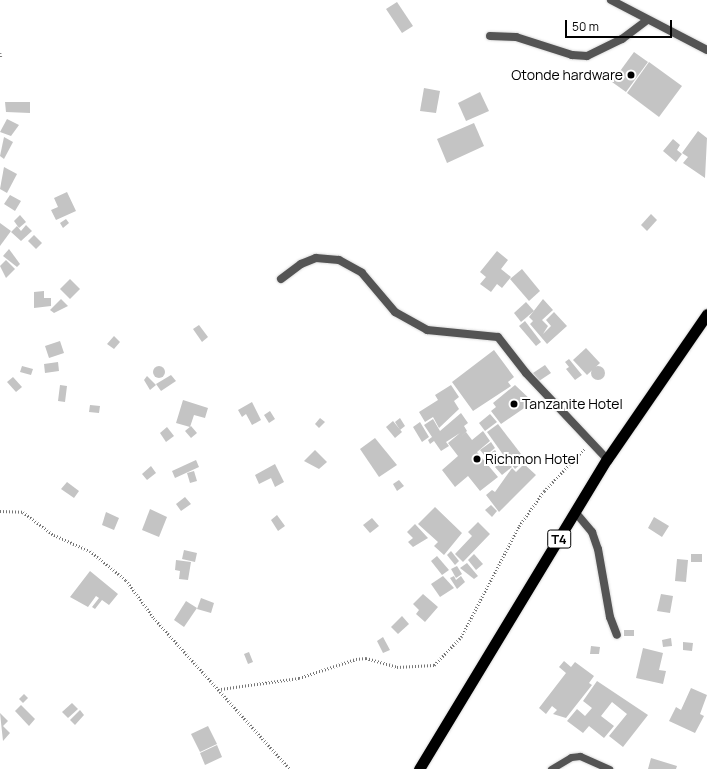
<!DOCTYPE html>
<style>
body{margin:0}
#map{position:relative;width:707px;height:769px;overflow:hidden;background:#fff;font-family:Manrope,sans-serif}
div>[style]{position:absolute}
.building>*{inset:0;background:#c4c4c4}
.round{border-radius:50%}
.path>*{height:2.5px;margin-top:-1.25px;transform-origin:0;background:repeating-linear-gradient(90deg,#767676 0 1px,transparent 0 3px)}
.roads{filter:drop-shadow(0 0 1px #dbdbdb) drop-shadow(0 0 1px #dbdbdb)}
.service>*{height:7px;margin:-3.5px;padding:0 3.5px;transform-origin:3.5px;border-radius:3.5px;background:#545454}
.minor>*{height:8px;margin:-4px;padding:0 4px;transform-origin:4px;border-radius:4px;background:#545454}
.trunk>*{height:11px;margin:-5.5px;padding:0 5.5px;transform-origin:5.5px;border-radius:5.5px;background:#000}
.dots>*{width:11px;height:11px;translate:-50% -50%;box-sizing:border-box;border:2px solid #fff;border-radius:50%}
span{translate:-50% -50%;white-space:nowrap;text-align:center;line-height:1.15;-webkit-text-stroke:4px #fff;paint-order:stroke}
.shield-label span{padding:1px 3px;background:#fff;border:1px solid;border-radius:3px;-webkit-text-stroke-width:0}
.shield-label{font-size:13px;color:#000;font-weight:700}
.poi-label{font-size:14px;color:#000}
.right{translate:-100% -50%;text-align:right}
.left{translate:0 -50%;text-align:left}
.scale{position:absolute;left:565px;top:20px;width:107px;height:18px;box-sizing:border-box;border:2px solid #000;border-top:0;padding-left:5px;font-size:12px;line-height:14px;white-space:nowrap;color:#000;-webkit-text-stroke:3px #fff;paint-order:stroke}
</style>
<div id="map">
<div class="building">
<div style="clip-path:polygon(397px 2px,413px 26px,402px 33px,386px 9px)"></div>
<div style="clip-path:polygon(634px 52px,648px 62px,626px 92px,612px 82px)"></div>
<div style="clip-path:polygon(649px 62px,682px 86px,659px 117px,627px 93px)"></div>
<div style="clip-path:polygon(424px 88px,440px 91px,436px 113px,420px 111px)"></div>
<div style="clip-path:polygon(480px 92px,489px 111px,466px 121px,458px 103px)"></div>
<div style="clip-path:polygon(5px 102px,30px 102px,30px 113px,6px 112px)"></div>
<div style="clip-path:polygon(7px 119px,19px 125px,11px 136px,0 132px)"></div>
<div style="clip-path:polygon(474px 123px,484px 146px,447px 163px,437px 139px)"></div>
<div style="clip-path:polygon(698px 131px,707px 138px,705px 178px,683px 163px,688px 157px,682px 153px)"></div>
<div style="clip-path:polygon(4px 137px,13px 142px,4px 159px,0 156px)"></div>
<div style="clip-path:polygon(673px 139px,680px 145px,677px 150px,682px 154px,676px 162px,663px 151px)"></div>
<div style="clip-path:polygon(4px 167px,17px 174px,7px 193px,0 189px)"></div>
<div style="clip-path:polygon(67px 192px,76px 211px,56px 220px,51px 210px,58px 207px,54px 198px)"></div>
<div style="clip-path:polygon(10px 195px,21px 201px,15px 211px,4px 204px)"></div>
<div style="clip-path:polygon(651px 214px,657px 220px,647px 231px,641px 225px)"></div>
<div style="clip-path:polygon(20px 215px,26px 222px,19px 228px,14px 221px)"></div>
<div style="clip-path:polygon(66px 219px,69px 223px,63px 228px,60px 223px)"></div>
<div style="clip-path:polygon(0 223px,11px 231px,0 246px)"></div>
<div style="clip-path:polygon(26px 225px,32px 231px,21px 241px,11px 232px,17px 226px,21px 231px)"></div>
<div style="clip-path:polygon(34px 235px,42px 243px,36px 249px,28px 241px)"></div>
<div style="clip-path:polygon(9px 249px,20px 264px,17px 267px,3px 256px)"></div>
<div style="clip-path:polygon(497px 251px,508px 260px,501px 269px,511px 277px,502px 288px,497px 284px,491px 292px,480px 284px,486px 277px,480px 272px)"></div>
<div style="clip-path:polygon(6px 260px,15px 269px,6px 278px,0 266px)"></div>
<div style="clip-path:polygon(522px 269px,540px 291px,529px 301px,510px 279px)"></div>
<div style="clip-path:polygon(70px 279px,80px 289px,70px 299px,60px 289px)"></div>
<div style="clip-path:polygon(44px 291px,44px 298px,51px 298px,51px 306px,34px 308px,34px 292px)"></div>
<div style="clip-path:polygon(61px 299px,68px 306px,54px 313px,50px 310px)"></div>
<div style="clip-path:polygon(543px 299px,553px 310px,542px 320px,548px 326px,543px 334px,551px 326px,546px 320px,554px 312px,567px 326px,547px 344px,530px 324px,533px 321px,529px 317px)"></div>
<div style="clip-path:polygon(526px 302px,534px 311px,521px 322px,514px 313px)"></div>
<div style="clip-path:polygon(525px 321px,541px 342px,536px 346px,519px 326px)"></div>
<div style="clip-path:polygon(199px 325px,208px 337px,202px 342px,193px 329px)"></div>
<div style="clip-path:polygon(114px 336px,120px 342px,114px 349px,107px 344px)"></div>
<div style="clip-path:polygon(60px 341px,64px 353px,49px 358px,45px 346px)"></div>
<div style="clip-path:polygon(586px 348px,600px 363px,587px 375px,573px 360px)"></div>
<div style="clip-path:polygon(494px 350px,514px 377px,508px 382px,511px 386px,473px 411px,452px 382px)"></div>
<div style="clip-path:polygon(569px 359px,582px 375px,575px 380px,566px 369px,569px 367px,565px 362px)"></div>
<div style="clip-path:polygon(58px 362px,59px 371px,45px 373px,44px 364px)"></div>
<div style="clip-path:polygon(545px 365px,551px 373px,539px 381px,533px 373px)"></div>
<div class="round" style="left:591px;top:366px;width:14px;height:14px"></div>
<div style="clip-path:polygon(22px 366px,33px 369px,31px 375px,20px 372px)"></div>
<div class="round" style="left:153px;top:366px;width:12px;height:12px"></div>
<div style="clip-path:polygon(171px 375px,176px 381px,161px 391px,156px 384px)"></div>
<div style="clip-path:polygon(147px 376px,156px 385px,150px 390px,144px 380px)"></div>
<div style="clip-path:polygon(13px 377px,22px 387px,16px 392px,7px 382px)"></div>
<div style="clip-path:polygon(60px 385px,67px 386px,65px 402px,58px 401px)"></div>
<div style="clip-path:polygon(451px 385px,459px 397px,454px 401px,459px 409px,439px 428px,433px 417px,425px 422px,419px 412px,438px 400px,435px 395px)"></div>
<div style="clip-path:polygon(515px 385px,533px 402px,501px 424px,491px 411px,496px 407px,493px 403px)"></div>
<div style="clip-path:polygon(183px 400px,208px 408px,205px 418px,194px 415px,190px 427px,176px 423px)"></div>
<div style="clip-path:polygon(252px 402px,261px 420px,252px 425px,246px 414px,242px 417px,238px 410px)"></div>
<div style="clip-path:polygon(90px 405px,100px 406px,99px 413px,89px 412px)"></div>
<div style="clip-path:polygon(270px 411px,275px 419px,269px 423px,264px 415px)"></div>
<div style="clip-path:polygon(461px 413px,468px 423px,464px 426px,467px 431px,459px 438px,466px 432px,472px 440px,483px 431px,490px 441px,477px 452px,498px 477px,480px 491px,468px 476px,455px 487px,442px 470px,458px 456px,448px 443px,460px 433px,446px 442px,449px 446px,441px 451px,434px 441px,430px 444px,428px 440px,432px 437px,424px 425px,433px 419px,440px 431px)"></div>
<div style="clip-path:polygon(490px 414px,497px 422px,485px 431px,479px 423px)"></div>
<div style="clip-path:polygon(320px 418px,325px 422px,319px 428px,315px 424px)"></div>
<div style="clip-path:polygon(400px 418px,405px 426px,400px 430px,395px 422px)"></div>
<div style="clip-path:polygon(393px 421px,402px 432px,395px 438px,386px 427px)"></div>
<div style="clip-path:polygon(420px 422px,429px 437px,422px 442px,413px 427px)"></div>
<div style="clip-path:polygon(498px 424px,521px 454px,509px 463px,487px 432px)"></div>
<div style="clip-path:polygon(191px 426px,197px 433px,191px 438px,185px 431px)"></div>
<div style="clip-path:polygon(167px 427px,174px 436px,166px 442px,160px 433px)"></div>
<div style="clip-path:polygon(375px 438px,397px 465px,379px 477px,360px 449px)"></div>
<div style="clip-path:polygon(491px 442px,495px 448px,485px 456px,480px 450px)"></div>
<div style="clip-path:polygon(315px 450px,327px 462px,319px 469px,304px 461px)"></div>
<div style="clip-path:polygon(495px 450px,499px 456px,488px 463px,485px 457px)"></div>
<div style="clip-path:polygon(521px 457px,524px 461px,515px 469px,512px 465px)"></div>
<div style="clip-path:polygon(505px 459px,512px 467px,502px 475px,495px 467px)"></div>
<div style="clip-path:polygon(196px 460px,199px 467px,175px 478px,172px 471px)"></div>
<div style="clip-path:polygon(275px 464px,284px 482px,275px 487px,271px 478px,259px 484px,255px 475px)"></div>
<div style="clip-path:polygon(524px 464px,536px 475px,499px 512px,486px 495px,492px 490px,495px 492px,512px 468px,516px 472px)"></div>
<div style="clip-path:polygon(151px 466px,156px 473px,147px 480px,142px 474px)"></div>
<div style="clip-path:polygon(194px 471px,197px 481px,190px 483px,187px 473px)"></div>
<div style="clip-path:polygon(399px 480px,404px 486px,397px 491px,393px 484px)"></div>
<div style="clip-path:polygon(67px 482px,79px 491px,74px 498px,61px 489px)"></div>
<div style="clip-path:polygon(185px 497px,191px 504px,181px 511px,176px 504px)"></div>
<div style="clip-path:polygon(491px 505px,497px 511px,492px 517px,485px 510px)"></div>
<div style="clip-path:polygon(435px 507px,462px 533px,444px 555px,434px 546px,438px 542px,418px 524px)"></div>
<div style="clip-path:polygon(150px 509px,167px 517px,159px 537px,142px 530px)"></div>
<div style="clip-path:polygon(106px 512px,119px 518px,114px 530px,102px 525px)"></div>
<div style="clip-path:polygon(277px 515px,285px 526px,278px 531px,271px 520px)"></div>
<div style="clip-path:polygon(654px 517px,669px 526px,662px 537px,648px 528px)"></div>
<div style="clip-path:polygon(372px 518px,379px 526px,370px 533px,363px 525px)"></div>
<div style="clip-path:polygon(478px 522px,490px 534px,463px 562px,455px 554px,472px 536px,468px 532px)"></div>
<div style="clip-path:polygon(415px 524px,428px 538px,413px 547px,408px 542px,413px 538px,407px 532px)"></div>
<div style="clip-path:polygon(184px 550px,197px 553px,195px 562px,182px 559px)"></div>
<div style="clip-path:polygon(451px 551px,459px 561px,455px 565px,447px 555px)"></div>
<div style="clip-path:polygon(474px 554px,483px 564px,476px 570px,468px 560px)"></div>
<div style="clip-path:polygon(691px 554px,702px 554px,702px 562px,691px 562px)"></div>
<div style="clip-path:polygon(437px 556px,449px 570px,442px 575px,431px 561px)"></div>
<div style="clip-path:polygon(677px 559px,688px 560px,686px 582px,675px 581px)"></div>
<div style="clip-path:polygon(176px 560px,191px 562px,188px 580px,179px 579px,180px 571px,175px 570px)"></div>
<div style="clip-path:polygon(467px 563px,478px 576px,474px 579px,460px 568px)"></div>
<div style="clip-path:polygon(457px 566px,462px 574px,456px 578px,451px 569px)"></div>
<div style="clip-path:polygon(90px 571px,118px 594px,109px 605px,102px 600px,95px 609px,92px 607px,99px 598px,96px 596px,88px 607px,70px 597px)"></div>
<div style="clip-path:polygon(443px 576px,454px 588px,440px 597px,431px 584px)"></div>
<div style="clip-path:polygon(454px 576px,456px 580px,461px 576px,465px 582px,457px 589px,450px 578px)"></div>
<div style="clip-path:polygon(423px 594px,438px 607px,425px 622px,416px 614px,419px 610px,413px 604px)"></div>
<div style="clip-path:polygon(661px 594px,673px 596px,670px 613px,657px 611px)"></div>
<div style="clip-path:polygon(201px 598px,214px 603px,211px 613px,197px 609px)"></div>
<div style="clip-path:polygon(186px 601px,197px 608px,184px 627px,174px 620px)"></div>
<div style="clip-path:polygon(402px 616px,409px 624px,398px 634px,391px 627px)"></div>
<div style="clip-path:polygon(624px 630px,634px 630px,634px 636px,624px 636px)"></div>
<div style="clip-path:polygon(383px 637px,390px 650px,383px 653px,377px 641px)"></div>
<div style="clip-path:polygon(671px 638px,672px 646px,663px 647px,662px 640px)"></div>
<div style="clip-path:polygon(683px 642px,693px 643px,692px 651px,683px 650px)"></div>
<div style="clip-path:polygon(591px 646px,600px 647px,599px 654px,590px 654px)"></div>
<div style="clip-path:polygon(643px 648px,663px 653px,659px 670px,666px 671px,663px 684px,636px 678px)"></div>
<div style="clip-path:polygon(249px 652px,253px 662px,248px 664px,244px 654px)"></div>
<div style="clip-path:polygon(564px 661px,571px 667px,575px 662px,594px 676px,589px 683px,592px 685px,566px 718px,553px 714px,557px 710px,552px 706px,546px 714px,539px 708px,566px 673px,559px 667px)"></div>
<div style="clip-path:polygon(597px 681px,648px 715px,623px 747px,609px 736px,627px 714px,612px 702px,601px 716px,614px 726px,604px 738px,589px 726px,583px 733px,567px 721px,577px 709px,585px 716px,592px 708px,583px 701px)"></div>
<div style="clip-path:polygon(691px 688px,707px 695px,700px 714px,704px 716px,695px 733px,669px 721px,676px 707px,681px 710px)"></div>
<div style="clip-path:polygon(24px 694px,28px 698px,23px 703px,19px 699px)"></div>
<div style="clip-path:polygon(72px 703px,78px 709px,68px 718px,62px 712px)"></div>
<div style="clip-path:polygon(21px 705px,35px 719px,29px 726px,15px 711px)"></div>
<div style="clip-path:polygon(80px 710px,84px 715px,75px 725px,70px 720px)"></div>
<div style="clip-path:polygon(0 713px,8px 721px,3px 726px,10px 733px,3px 741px)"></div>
<div style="clip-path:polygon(208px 726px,217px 744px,200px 752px,191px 734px)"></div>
<div style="clip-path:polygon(217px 745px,222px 757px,205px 765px,200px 753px)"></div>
<div style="clip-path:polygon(651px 758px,677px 766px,676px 769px,648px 769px)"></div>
</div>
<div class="path">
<div style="left:0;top:53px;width:4px;rotate:76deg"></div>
<div style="left:0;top:511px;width:23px;rotate:2deg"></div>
<div style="left:23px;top:512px;width:39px;rotate:37deg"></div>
<div style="left:54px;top:535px;width:39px;rotate:24deg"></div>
<div style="left:90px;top:551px;width:46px;rotate:38.9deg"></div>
<div style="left:126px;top:580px;width:47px;rotate:53.6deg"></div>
<div style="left:154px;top:618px;width:203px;rotate:48deg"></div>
<div style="left:221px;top:689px;width:79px;rotate:-8deg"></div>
<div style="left:299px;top:678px;width:60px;rotate:-18.4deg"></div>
<div style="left:356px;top:659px;width:10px;rotate:-6deg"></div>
<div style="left:366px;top:658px;width:32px;rotate:16deg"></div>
<div style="left:397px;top:667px;width:37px;rotate:-3deg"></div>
<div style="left:434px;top:665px;width:39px;rotate:-46deg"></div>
<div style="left:461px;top:637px;width:125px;rotate:-62.4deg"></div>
<div style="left:519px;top:526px;width:43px;rotate:-54.5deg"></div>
<div style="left:544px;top:491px;width:58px;rotate:-46.4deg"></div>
</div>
<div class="roads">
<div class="service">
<div style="left:551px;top:769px;width:23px;rotate:-31deg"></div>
<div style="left:571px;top:757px;width:9px;rotate:-6deg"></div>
<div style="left:580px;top:756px;width:32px;rotate:24deg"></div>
</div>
<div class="minor">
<div style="left:611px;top:0;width:108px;rotate:27.5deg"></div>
<div style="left:490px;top:36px;width:26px;rotate:2deg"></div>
<div style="left:516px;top:37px;width:59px;rotate:17.8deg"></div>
<div style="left:572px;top:55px;width:15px;rotate:4deg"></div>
<div style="left:587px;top:56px;width:39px;rotate:-26deg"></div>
<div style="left:622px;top:39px;width:31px;rotate:-37deg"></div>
<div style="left:281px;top:279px;width:25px;rotate:-37deg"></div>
<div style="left:301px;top:264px;width:16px;rotate:-22deg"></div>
<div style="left:316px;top:258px;width:23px;rotate:5deg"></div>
<div style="left:339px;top:260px;width:26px;rotate:29deg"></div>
<div style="left:362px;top:273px;width:51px;rotate:49.8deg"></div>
<div style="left:395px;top:312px;width:37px;rotate:29deg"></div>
<div style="left:427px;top:330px;width:71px;rotate:5.6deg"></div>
<div style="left:498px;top:337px;width:46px;rotate:52.1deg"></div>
<div style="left:526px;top:373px;width:118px;rotate:46.7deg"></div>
<div style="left:576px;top:513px;width:25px;rotate:50deg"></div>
<div style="left:592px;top:532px;width:18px;rotate:71deg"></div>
<div style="left:598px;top:549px;width:69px;rotate:80deg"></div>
<div style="left:610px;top:617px;width:19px;rotate:69deg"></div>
</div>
<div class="trunk">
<div style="left:419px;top:769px;width:363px;rotate:-58.8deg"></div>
<div style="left:607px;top:459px;width:176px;rotate:-55.4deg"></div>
</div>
</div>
<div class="dots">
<div style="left:631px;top:75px;background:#000"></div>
<div style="left:514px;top:404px;background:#000"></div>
<div style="left:477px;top:459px;background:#000"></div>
</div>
<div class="shield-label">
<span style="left:559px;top:539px">T4</span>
</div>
<div class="poi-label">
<span class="right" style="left:623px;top:75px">Otonde hardware</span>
<span class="left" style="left:522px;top:404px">Tanzanite Hotel</span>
<span class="left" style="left:485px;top:459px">Richmon Hotel</span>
</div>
<div class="scale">50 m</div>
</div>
